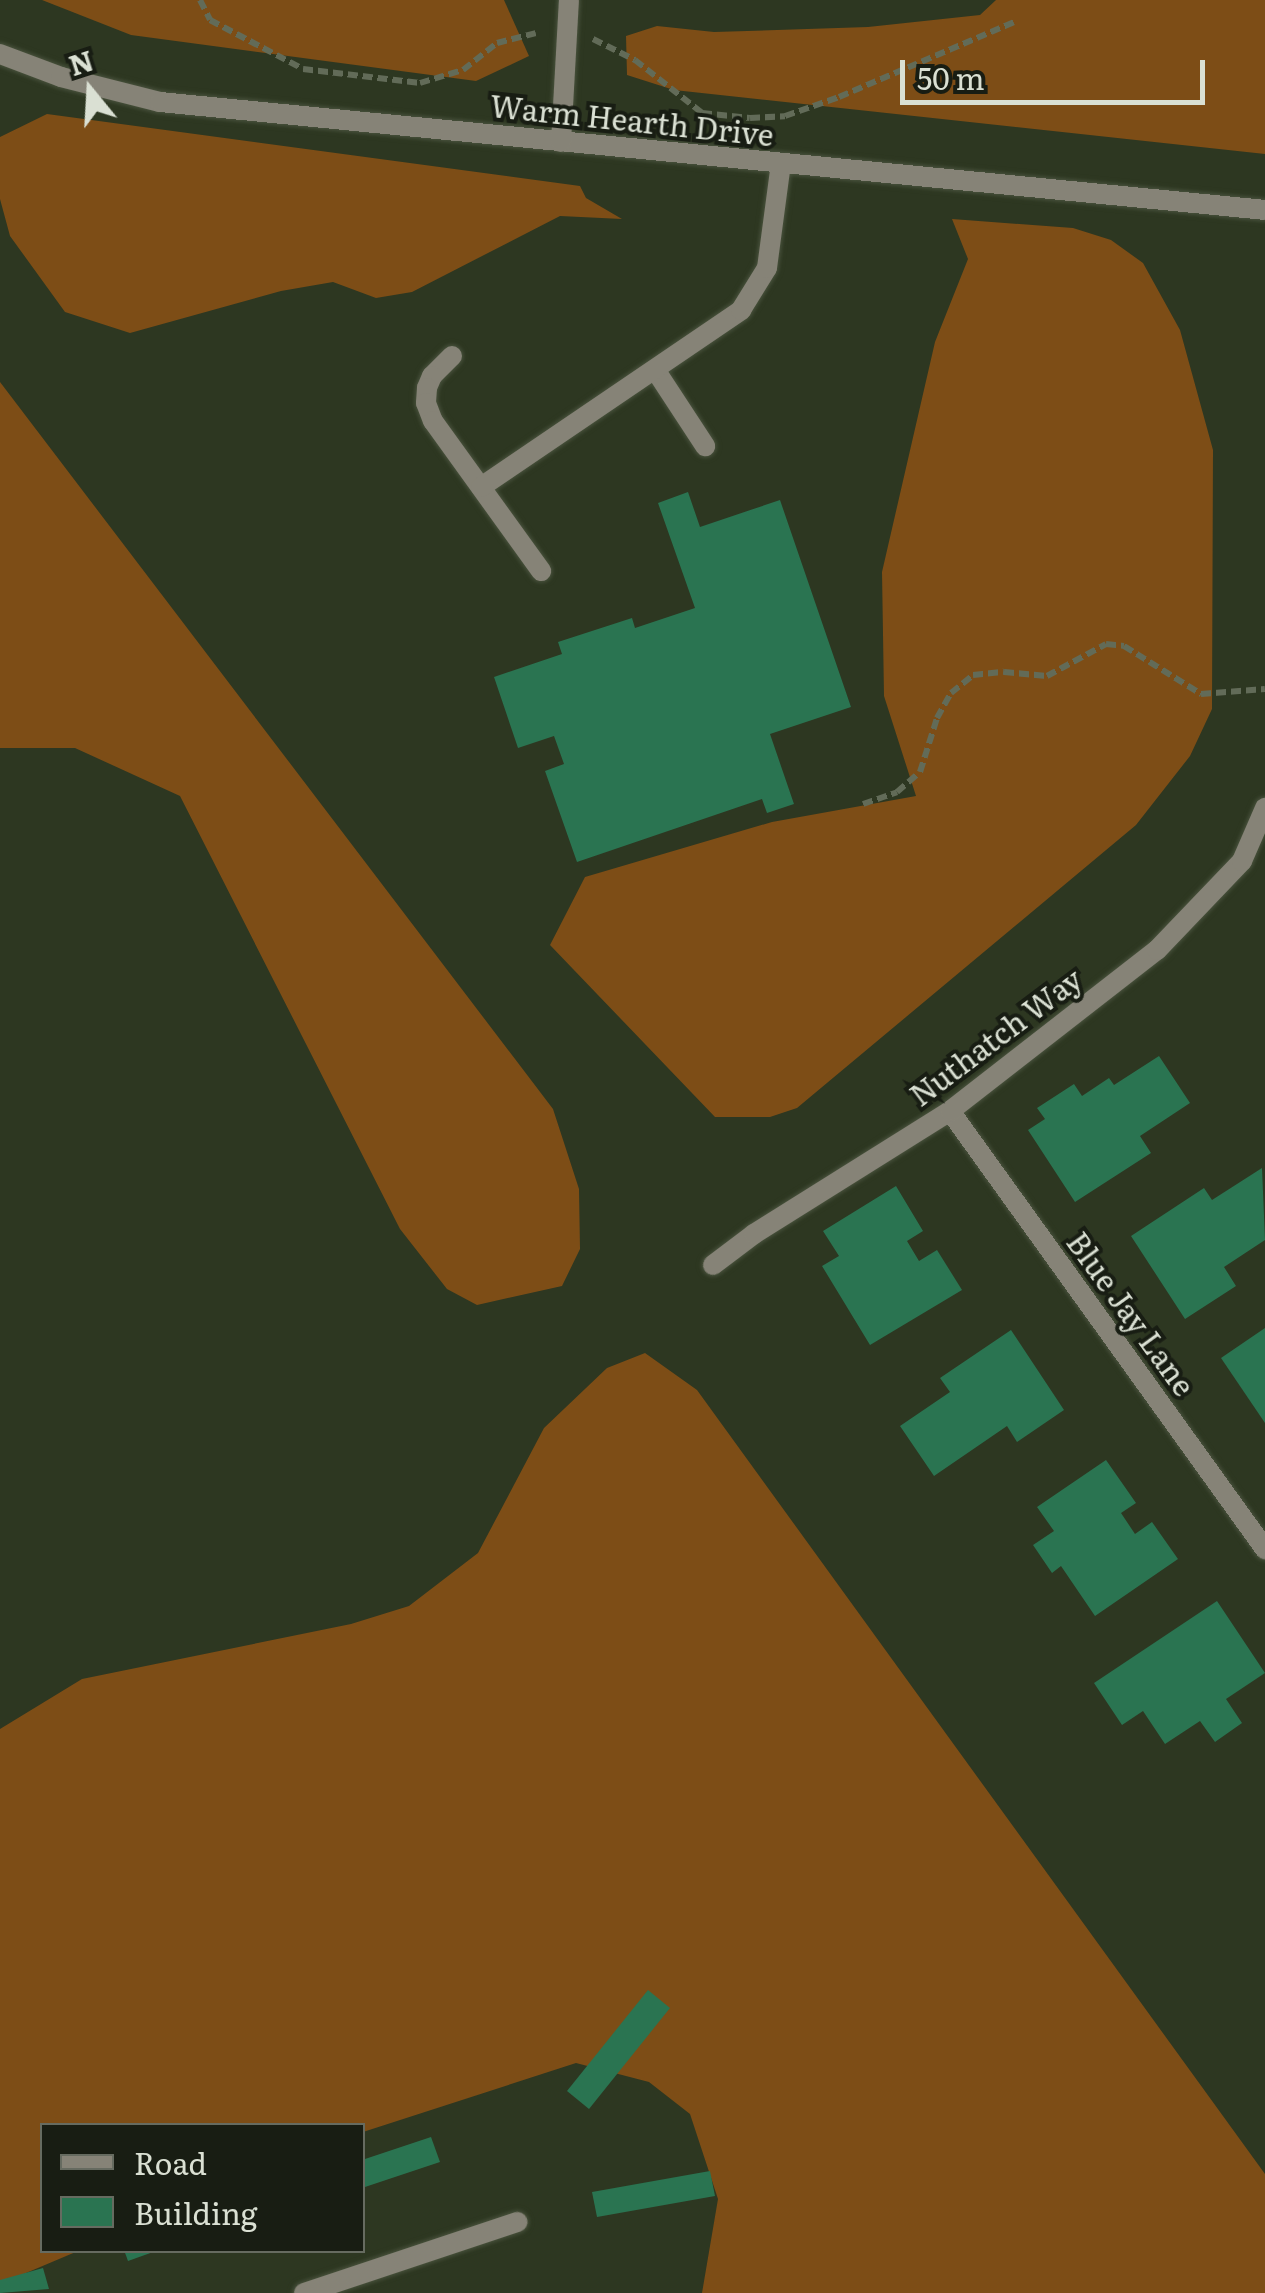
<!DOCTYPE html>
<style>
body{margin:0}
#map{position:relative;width:1265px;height:2293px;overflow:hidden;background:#2d3721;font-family:Literata,serif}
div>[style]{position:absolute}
.forest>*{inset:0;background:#7d4d16}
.building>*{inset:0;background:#2a7451}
.path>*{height:6px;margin-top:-3px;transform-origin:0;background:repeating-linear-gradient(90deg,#626b58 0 10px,transparent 0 15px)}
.roads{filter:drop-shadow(0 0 2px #49523d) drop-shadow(0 0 2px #49523d)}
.lane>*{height:20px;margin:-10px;padding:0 10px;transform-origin:10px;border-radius:10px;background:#868377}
.street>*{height:20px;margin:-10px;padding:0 10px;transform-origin:10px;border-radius:10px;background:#868377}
span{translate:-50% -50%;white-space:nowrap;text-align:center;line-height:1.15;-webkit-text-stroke:8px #181d13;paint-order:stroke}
.street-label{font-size:30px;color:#dae0d3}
.legend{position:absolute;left:40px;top:2123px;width:325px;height:130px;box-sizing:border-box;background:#181d13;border:2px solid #666b60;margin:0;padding:12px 18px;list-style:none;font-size:30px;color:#dae0d3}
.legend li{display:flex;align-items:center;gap:20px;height:50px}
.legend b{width:50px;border:2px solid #666b60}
.north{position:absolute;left:40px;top:40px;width:100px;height:100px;-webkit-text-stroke:8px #181d13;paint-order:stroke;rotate:342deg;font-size:28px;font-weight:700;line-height:40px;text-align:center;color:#dae0d3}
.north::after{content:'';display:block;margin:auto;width:35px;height:45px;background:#dae0d3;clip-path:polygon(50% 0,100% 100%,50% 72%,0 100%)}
.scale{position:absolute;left:900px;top:60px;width:305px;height:45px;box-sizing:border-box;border:5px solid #dae0d3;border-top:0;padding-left:12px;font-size:30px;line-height:35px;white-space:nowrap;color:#dae0d3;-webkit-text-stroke:8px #181d13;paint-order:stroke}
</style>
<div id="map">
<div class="forest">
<div style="clip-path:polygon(42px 0,504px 0,529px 56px,476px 81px,131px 35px)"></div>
<div style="clip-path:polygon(996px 0,1265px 0,1265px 154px,674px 90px,627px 75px,626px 36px,657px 26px,714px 32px,868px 27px,980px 15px)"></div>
<div style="clip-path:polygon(47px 114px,580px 186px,586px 198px,622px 219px,560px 216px,412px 292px,376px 298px,333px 282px,281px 291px,130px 333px,65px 312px,10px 236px,0 199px,0 137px)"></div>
<div style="clip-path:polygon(952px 219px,1073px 228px,1111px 240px,1143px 263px,1180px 330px,1213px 450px,1212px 709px,1190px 756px,1136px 825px,797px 1108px,770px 1117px,715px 1117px,550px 945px,585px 877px,772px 822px,916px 796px,884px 696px,882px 572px,935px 342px,968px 259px)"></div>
<div style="clip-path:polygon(0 382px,553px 1109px,579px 1189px,580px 1249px,562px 1286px,477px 1305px,447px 1289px,400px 1229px,180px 796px,75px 748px,0 748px)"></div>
<div style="clip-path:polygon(645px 1353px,697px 1390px,1265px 2174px,1265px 2293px,702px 2293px,718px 2199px,690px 2114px,649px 2082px,576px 2063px,363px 2132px,362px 2126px,42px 2126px,42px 2250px,78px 2251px,0 2284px,0 1729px,82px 1679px,351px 1624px,409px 1606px,478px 1553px,544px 1428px,607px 1368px)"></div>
</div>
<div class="building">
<div style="clip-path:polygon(688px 492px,700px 527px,780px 500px,851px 707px,770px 734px,794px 804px,767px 813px,762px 799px,577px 862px,545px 771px,564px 764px,554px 736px,518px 748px,494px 677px,562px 654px,558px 642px,632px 618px,635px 628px,695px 608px,658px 503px)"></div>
<div style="clip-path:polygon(1159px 1056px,1190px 1103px,1140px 1136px,1151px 1153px,1075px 1202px,1028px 1130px,1045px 1119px,1037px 1108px,1074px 1084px,1082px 1096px,1109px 1078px,1114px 1085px)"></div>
<div style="clip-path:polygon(1262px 1168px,1265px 1240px,1224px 1267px,1236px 1286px,1185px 1319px,1131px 1236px,1204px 1188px,1212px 1200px)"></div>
<div style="clip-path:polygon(896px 1186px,923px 1231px,907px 1241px,919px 1261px,937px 1250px,962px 1290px,870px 1345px,822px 1266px,839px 1256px,823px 1231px)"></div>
<div style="clip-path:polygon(1265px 1328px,1265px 1423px,1221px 1358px)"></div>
<div style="clip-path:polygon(1011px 1330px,1064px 1410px,1017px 1442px,1007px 1426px,934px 1476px,900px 1426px,950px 1392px,940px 1378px)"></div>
<div style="clip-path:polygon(1106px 1460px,1136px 1503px,1121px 1513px,1135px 1534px,1152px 1522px,1178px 1559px,1095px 1616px,1061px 1566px,1052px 1573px,1033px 1545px,1054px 1531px,1037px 1507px)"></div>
<div style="clip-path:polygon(1217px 1601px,1265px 1673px,1226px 1699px,1242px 1723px,1215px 1742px,1200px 1721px,1165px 1744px,1143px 1711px,1122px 1725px,1094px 1683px)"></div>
<div style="clip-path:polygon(648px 1990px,670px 2008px,589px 2109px,567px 2091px)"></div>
<div style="clip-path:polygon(431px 2137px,440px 2162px,362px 2188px,362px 2160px)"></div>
<div style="clip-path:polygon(710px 2171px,715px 2196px,597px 2217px,592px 2192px)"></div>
<div style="clip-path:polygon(124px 2250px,156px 2250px,156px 2251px,128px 2261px)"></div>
<div style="clip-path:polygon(43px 2268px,49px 2289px,0 2293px,0 2280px)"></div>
</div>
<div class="path">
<div style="left:200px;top:0;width:22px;rotate:63deg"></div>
<div style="left:210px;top:20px;width:105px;rotate:27.8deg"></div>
<div style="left:303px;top:69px;width:118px;rotate:6.8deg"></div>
<div style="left:420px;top:83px;width:45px;rotate:-16.8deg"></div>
<div style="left:463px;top:70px;width:43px;rotate:-38.5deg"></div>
<div style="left:497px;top:43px;width:40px;rotate:-14.4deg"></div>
<div style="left:593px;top:39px;width:47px;rotate:26.6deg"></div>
<div style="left:635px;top:60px;width:85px;rotate:38.3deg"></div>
<div style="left:702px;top:113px;width:48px;rotate:5.9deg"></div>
<div style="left:750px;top:118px;width:35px;rotate:-3deg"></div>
<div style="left:785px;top:116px;width:57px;rotate:-19.4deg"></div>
<div style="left:839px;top:97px;width:190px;rotate:-23.2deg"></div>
<div style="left:863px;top:804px;width:36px;rotate:-19deg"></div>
<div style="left:897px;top:792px;width:30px;rotate:-41deg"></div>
<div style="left:920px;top:772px;width:57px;rotate:-72.5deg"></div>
<div style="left:937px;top:718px;width:29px;rotate:-61deg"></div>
<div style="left:951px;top:693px;width:28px;rotate:-39deg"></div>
<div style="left:973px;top:675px;width:31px;rotate:-6deg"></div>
<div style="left:1004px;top:672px;width:43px;rotate:5.3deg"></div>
<div style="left:1047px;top:676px;width:67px;rotate:-28.5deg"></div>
<div style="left:1106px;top:644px;width:18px;rotate:6deg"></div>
<div style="left:1124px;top:646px;width:91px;rotate:31.9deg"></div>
<div style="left:1201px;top:694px;width:64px;rotate:-4.5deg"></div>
</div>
<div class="roads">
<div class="lane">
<div style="left:452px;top:356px;width:28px;rotate:135deg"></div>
<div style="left:432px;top:376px;width:13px;rotate:113deg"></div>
<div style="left:427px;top:388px;width:15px;rotate:94deg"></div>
<div style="left:426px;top:403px;width:19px;rotate:69deg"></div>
<div style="left:433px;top:421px;width:185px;rotate:54.2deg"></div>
<div style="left:656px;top:371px;width:90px;rotate:56.8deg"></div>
<div style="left:481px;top:487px;width:315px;rotate:-34.2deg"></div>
<div style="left:741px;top:310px;width:49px;rotate:-58.2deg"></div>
<div style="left:767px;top:268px;width:106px;rotate:-82.4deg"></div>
</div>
<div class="street">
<div style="left:0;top:54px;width:65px;rotate:20.7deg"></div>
<div style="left:61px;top:77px;width:102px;rotate:14.2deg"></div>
<div style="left:160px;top:102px;width:1110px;rotate:5.58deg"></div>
<div style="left:561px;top:142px;width:142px;rotate:-86.8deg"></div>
<div style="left:950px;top:1111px;width:540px;rotate:54.28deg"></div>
<div style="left:713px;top:1265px;width:51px;rotate:-37.1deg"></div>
<div style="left:754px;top:1234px;width:231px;rotate:-32.1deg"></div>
<div style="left:950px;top:1111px;width:262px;rotate:-37.9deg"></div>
<div style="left:1157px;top:950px;width:123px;rotate:-46.3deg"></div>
<div style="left:1242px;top:861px;width:58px;rotate:-66.5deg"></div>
<div style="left:304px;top:2293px;width:225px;rotate:-18.4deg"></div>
</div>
</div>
<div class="street-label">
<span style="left:632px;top:119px;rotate:6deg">Warm Hearth Drive</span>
<span style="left:995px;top:1036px;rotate:-37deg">Nuthatch Way</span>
<span style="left:1132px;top:1313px;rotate:54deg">Blue Jay Lane</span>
</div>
<ul class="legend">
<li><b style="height:12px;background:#868377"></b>Road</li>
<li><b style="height:28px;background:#2a7451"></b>Building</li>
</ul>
<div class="north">N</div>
<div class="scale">50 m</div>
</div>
